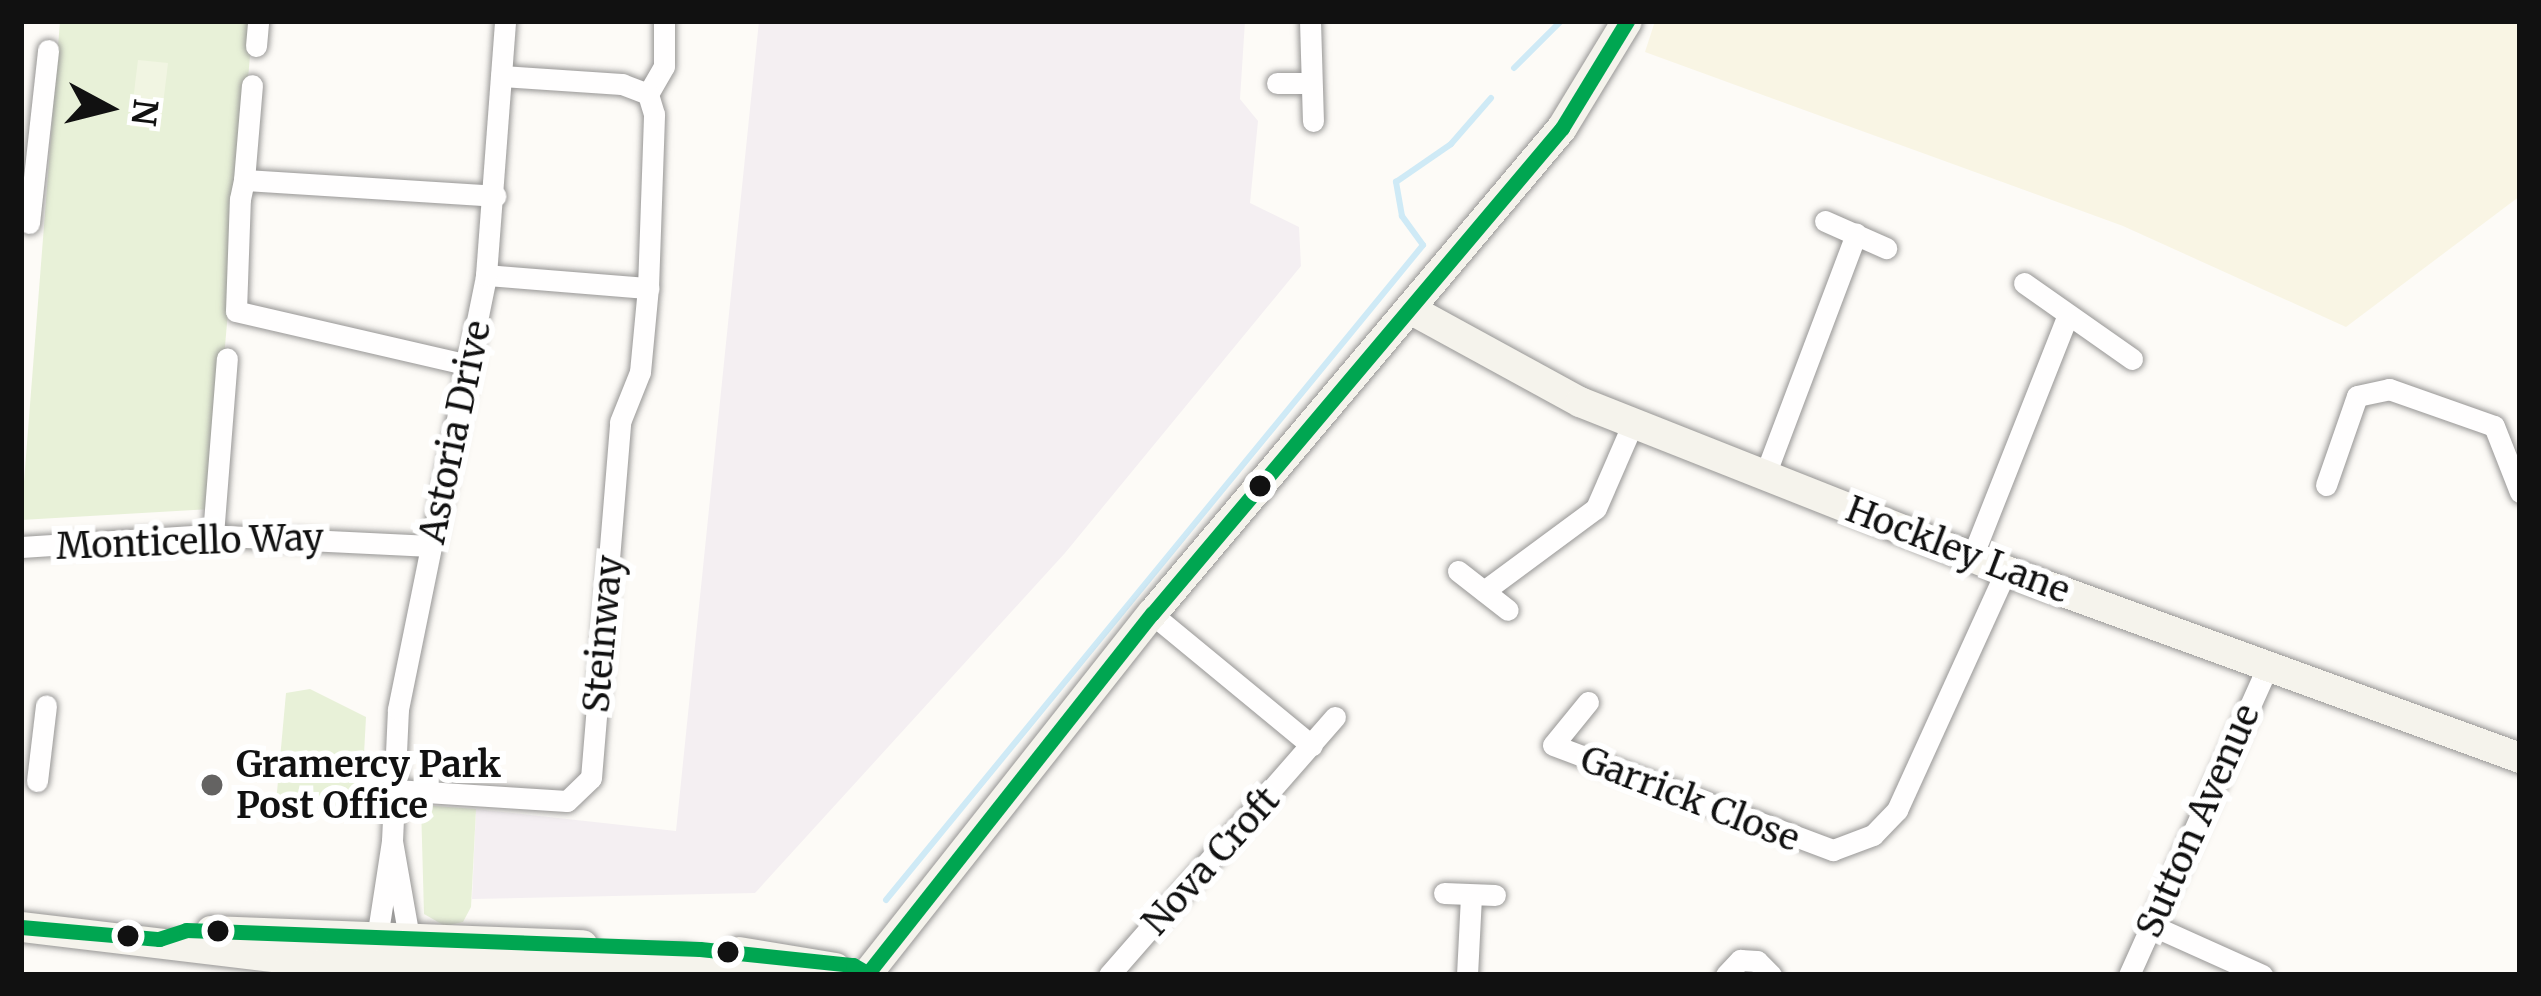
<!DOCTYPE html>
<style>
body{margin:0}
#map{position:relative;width:2541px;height:996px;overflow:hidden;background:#fdfbf7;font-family:Merriweather,serif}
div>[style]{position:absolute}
.industrial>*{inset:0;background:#f4eff2}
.farmland>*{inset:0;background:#f9f5e4}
.green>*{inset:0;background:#e8f1d8}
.pitch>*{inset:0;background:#f1f5e2}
.stream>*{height:6px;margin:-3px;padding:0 3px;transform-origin:3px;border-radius:3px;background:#cfeaf6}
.roads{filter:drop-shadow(0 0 3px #979695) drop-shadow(0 0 3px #979695)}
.street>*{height:21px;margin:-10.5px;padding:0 10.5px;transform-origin:10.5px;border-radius:10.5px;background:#fffefe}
.secondary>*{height:30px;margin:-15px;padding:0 15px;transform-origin:15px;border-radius:15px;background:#f5f3ec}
.bus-1>*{height:15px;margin:-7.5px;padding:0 7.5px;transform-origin:7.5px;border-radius:7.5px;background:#00a651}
.dots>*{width:33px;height:33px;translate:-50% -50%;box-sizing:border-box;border:6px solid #fff;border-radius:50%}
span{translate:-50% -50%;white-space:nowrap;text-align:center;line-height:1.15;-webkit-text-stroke:12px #fff;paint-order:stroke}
.street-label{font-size:36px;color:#111}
.poi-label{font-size:36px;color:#111;font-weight:700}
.left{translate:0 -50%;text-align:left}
.frame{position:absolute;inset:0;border:24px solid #111;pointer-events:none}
.north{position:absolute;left:48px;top:48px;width:120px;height:120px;-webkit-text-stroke:9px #fff;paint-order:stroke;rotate:97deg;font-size:33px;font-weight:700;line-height:48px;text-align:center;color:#111}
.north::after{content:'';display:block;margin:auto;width:42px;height:54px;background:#111;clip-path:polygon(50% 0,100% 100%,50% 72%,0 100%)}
</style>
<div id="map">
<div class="industrial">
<div style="clip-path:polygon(759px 21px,1245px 21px,1240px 99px,1258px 121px,1250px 203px,1299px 227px,1301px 266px,1065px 553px,755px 893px,472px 899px,476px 809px,676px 831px)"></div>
</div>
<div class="farmland">
<div style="clip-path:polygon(1655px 21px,2520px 21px,2520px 196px,2346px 327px,2123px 226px,1645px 52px)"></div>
</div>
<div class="green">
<div style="clip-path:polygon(60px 21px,253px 21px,211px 509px,21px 520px)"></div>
<div style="clip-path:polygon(310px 689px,366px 717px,361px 810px,276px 803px,286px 693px)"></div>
<div style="clip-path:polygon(421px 805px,476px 809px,471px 907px,463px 922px,445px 926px,424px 914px)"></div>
</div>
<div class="pitch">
<div style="clip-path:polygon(138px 60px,168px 63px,160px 129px,130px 126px)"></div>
</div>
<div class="stream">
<div style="left:1514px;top:68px;width:66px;rotate:-45deg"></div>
<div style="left:886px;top:900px;width:847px;rotate:-50.65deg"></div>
<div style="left:1423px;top:245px;width:36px;rotate:-126deg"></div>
<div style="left:1402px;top:216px;width:35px;rotate:-100deg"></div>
<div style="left:1396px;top:182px;width:67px;rotate:-34.6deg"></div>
<div style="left:1451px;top:144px;width:61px;rotate:-49deg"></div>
</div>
<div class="roads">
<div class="street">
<div style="left:1310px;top:21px;width:100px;rotate:88.3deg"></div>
<div style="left:256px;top:46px;width:25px;rotate:-85deg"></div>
<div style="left:1277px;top:83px;width:33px"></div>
<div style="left:648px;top:94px;width:32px;rotate:-60deg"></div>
<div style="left:664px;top:66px;width:45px;rotate:-90deg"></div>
<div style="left:244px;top:180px;width:95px;rotate:-85.2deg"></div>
<div style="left:1825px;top:221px;width:67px;rotate:23.9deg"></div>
<div style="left:29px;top:223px;width:174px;rotate:-83.7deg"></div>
<div style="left:486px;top:275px;width:163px;rotate:4.6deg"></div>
<div style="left:2024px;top:283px;width:132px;rotate:35.1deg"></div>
<div style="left:469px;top:365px;width:239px;rotate:-167deg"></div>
<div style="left:236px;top:311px;width:112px;rotate:-88deg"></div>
<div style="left:240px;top:199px;width:19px;rotate:-78deg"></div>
<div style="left:244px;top:180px;width:252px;rotate:3.6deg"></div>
<div style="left:1765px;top:475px;width:258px;rotate:-69.3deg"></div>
<div style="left:2326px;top:485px;width:94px;rotate:-70.8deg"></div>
<div style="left:2357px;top:396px;width:33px;rotate:-12deg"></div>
<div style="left:2389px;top:389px;width:111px;rotate:19.4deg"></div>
<div style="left:2494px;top:426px;width:71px;rotate:68.5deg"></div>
<div style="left:213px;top:535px;width:177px;rotate:-85.5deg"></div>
<div style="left:21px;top:547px;width:184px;rotate:-3.7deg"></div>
<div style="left:205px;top:535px;width:226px;rotate:2.8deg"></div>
<div style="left:1972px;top:557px;width:258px;rotate:-68.4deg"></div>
<div style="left:1458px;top:571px;width:63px;rotate:38deg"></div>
<div style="left:1484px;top:591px;width:139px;rotate:-36.5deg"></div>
<div style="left:1596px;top:508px;width:93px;rotate:-66.5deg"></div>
<div style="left:1152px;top:614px;width:207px;rotate:39.5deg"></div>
<div style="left:1588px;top:702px;width:55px;rotate:129.1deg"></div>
<div style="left:1553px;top:745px;width:299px;rotate:20.6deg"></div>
<div style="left:1833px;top:850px;width:43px;rotate:-20.6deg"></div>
<div style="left:1873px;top:835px;width:35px;rotate:-46deg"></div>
<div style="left:1897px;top:810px;width:263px;rotate:-65.5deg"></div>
<div style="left:37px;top:781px;width:76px;rotate:-83.2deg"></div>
<div style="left:395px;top:790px;width:172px;rotate:3.7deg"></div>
<div style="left:567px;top:801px;width:33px;rotate:-44deg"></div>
<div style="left:591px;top:778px;width:357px;rotate:-85.3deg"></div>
<div style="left:620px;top:422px;width:54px;rotate:-68.2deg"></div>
<div style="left:640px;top:372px;width:84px;rotate:-84.6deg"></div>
<div style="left:648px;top:288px;width:174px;rotate:-88deg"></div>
<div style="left:654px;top:114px;width:21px;rotate:-107deg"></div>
<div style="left:648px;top:94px;width:28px;rotate:-159deg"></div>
<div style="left:622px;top:84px;width:121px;rotate:-176.2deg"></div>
<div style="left:392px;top:841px;width:132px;rotate:-87.4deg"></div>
<div style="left:398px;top:709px;width:443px;rotate:-78.5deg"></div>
<div style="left:486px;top:275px;width:255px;rotate:-85.7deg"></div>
<div style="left:1444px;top:893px;width:51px;rotate:2.2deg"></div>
<div style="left:2151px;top:925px;width:122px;rotate:24.2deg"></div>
<div style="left:385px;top:946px;width:11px;rotate:-135deg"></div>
<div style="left:377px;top:938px;width:98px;rotate:-81.2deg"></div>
<div style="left:392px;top:841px;width:110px;rotate:80deg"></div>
<div style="left:1109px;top:975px;width:343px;rotate:-48.8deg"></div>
<div style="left:1467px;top:975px;width:80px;rotate:-87.1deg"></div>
<div style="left:1726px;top:975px;width:21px;rotate:-47deg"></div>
<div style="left:1740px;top:960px;width:17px;rotate:3deg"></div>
<div style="left:1757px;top:961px;width:20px;rotate:45deg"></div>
<div style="left:2129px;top:975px;width:337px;rotate:-65.8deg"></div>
</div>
<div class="secondary">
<div style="left:1410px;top:309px;width:194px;rotate:28.7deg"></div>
<div style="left:1580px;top:402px;width:458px;rotate:21.6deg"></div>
<div style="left:2006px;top:571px;width:547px;rotate:19.99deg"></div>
<div style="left:21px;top:927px;width:306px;rotate:6.8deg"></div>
<div style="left:325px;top:963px;width:356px;rotate:-0.6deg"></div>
<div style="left:681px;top:959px;width:88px;rotate:10.4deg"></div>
<div style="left:211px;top:931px;width:372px;rotate:2.2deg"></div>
<div style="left:739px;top:952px;width:98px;rotate:9.4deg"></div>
<div style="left:868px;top:973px;width:458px;rotate:-51.7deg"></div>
<div style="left:1152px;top:614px;width:636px;rotate:-49.85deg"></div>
<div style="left:1562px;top:128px;width:125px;rotate:-58.7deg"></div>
</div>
</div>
<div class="bus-1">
<div style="left:21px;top:927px;width:139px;rotate:5deg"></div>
<div style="left:159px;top:939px;width:28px;rotate:-18deg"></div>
<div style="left:186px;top:930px;width:514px;rotate:2.12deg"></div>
<div style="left:700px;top:949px;width:154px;rotate:6deg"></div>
<div style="left:853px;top:965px;width:20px;rotate:30deg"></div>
<div style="left:868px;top:973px;width:458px;rotate:-51.7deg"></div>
<div style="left:1152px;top:614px;width:636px;rotate:-49.85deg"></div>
<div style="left:1562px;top:128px;width:125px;rotate:-58.7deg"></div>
</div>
<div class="dots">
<div style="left:1260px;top:486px;background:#111"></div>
<div style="left:212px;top:785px;background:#646362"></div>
<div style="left:218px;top:931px;background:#111"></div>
<div style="left:128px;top:936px;background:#111"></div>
<div style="left:728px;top:952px;background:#111"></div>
</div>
<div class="street-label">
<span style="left:455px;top:432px;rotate:-78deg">Astoria Drive</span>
<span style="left:190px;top:542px;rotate:-2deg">Monticello Way</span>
<span style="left:1958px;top:550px;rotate:21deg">Hockley Lane</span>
<span style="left:603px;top:634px;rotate:-85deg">Steinway</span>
<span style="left:1690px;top:799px;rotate:21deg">Garrick Close</span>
<span style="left:2198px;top:821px;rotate:-66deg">Sutton Avenue</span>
<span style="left:1211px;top:861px;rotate:-48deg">Nova Croft</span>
</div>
<div class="poi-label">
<span class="left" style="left:236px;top:785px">Gramercy Park<br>Post Office</span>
</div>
<div class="frame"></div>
<div class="north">N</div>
</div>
